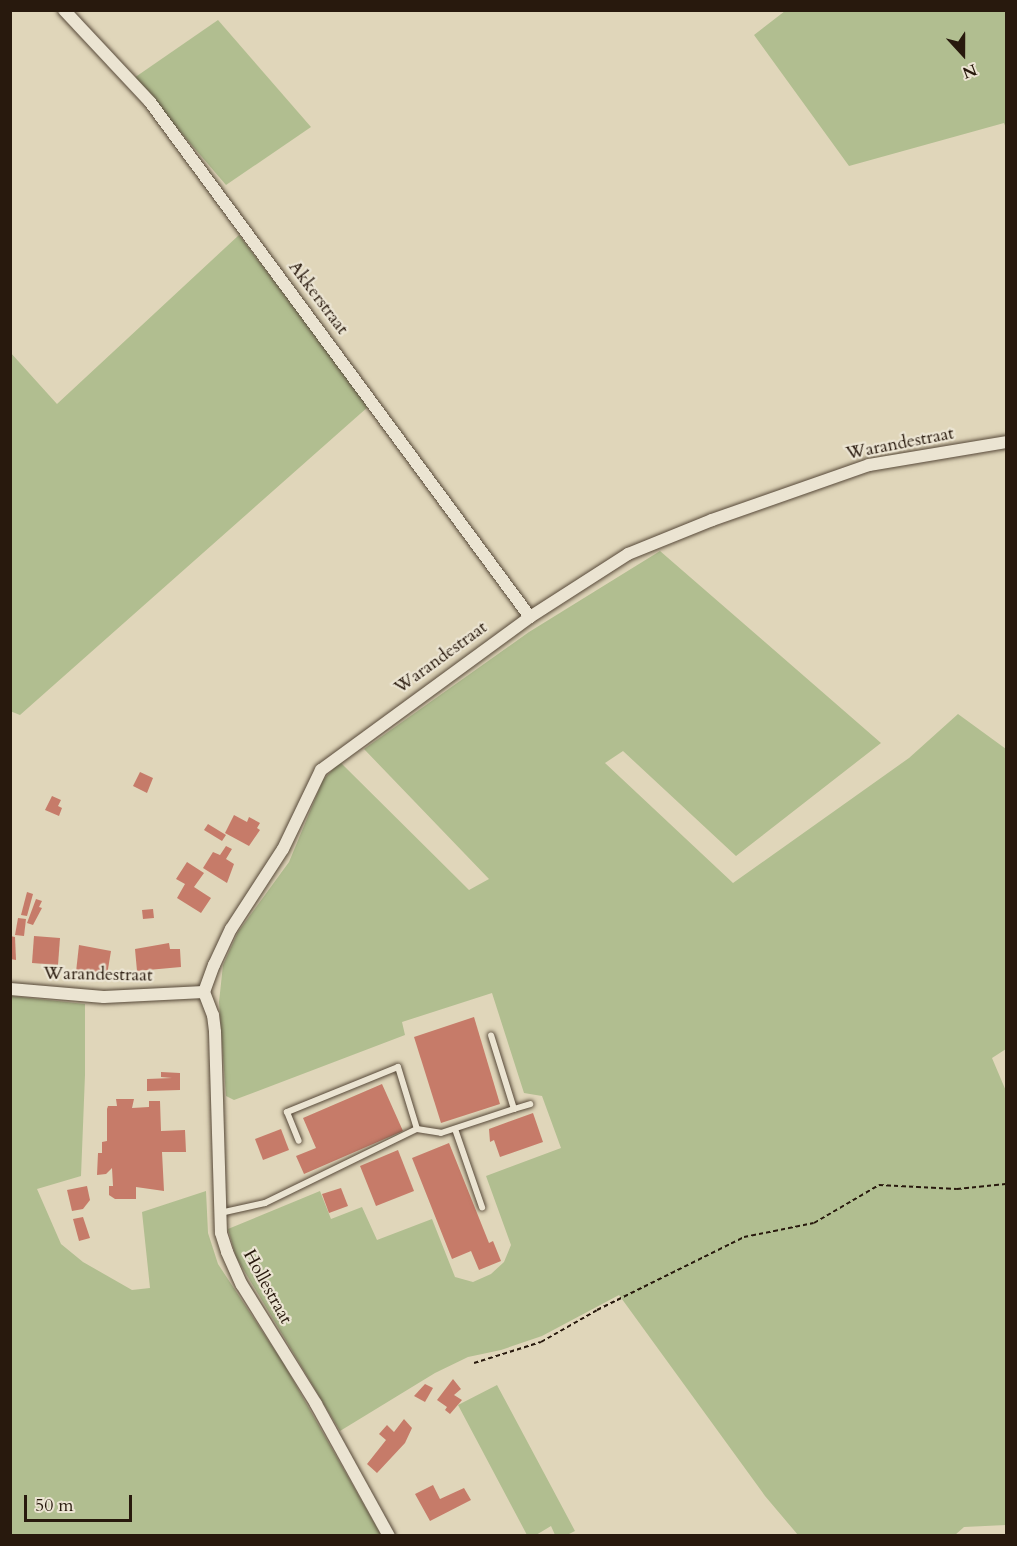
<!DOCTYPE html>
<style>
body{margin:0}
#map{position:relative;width:1017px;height:1546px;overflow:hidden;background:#e0d6ba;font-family:Cardo,serif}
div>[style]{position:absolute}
.green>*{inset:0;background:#b1be90}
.building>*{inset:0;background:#c67b69}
.path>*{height:2px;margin-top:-1px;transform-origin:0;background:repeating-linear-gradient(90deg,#28190d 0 4.5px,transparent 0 7.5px)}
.roads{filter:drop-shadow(0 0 2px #564838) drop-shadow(0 0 2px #564838)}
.lane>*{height:6px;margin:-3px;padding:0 3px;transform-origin:3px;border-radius:3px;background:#ebe4d2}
.street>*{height:12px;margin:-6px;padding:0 6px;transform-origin:6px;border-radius:6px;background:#ebe4d2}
span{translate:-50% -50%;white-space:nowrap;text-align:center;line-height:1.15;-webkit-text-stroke:4.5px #ebe4d2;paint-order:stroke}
.street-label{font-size:18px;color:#28190d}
.frame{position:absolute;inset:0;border:12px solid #28190d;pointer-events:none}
.north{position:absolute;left:933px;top:24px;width:60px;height:60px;-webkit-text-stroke:4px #ebe4d2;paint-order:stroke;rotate:159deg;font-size:16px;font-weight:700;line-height:24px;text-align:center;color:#28190d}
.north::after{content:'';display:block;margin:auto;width:21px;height:27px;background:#28190d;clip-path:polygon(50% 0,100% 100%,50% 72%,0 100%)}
.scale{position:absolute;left:24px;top:1495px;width:108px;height:27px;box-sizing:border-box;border:3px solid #28190d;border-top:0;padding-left:8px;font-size:18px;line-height:21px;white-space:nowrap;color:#28190d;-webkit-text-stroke:4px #ebe4d2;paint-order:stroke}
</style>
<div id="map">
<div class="green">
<div style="clip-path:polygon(785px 11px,1006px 11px,1006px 128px,1004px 123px,849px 166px,754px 35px)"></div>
<div style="clip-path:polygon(218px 20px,311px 127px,226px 185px,134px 78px)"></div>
<div style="clip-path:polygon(239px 235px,369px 406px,20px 715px,10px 711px,10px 352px,57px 404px)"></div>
<div style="clip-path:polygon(660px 551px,881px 743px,736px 856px,623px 751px,605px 763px,733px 883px,909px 758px,958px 714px,1006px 749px,1006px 1049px,992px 1058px,1006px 1091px,1006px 1525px,964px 1527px,955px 1535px,798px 1535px,765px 1496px,619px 1295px,542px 1336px,501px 1350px,468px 1357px,435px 1373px,340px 1431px,236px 1257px,228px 1229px,320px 1191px,331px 1219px,362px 1207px,377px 1240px,432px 1219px,455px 1277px,473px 1282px,491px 1274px,504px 1262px,511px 1245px,486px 1176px,561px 1148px,542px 1096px,524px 1093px,492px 993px,402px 1022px,405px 1035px,234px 1100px,226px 1096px,219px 1002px,223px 965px,238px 932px,289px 862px,323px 780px,340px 762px,469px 890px,489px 879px,364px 749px,529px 632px)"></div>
<div style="clip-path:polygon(11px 996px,85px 1004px,85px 1075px,81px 1176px,37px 1189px,61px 1244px,83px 1262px,132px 1290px,150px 1288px,142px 1212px,206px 1191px,208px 1233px,218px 1264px,285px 1366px,381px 1535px,11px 1536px)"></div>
<div style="clip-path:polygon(497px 1385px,575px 1531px,567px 1535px,555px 1535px,551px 1526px,536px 1535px,527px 1535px,458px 1405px)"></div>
</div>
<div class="building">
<div style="clip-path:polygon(140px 772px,153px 778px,147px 793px,133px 786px)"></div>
<div style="clip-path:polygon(52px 796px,61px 800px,58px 806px,62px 808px,59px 816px,45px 810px)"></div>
<div style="clip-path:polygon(234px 815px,247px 822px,249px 817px,260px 823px,257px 828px,260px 830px,249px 846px,225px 833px)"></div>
<div style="clip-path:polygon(208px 824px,226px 835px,222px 841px,204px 830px)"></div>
<div style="clip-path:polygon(226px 846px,232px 849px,226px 859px,234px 864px,227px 883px,203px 868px,213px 852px,220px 855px)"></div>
<div style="clip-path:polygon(187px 862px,204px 873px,194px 887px,211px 898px,201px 913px,177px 898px,185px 884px,176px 879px)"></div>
<div style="clip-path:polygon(27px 892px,33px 894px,27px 916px,21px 915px)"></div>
<div style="clip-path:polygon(36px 899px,42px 901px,39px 907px,42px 908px,33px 925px,27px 923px)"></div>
<div style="clip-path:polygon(153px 909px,154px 918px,143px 919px,142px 910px)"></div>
<div style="clip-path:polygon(18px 918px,26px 919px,24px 936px,15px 935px)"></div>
<div style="clip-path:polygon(10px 936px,15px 937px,16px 960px,10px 959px)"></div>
<div style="clip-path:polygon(34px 936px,60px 938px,58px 965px,32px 963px)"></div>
<div style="clip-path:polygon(169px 943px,170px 949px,180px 949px,181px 967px,137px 971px,135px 949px)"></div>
<div style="clip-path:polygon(79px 945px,111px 951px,107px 975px,76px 972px)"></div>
<div style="clip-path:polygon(474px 1017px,500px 1104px,441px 1123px,414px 1037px)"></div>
<div style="clip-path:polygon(161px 1072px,180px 1073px,180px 1090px,147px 1091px,147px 1079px,172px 1078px,161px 1077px)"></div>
<div style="clip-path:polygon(382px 1084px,403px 1131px,304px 1174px,296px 1156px,316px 1148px,303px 1118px)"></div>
<div style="clip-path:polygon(116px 1099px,134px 1099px,132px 1108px,149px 1107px,149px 1101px,160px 1101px,161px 1131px,185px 1130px,186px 1152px,162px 1152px,164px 1191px,136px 1187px,136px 1199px,115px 1199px,109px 1195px,109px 1186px,113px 1186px,112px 1168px,106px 1174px,97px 1175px,98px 1153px,102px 1153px,102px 1142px,107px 1141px,107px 1109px,108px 1106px,117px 1106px)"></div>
<div style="clip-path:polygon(533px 1113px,543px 1142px,500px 1157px,494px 1140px,490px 1142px,489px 1129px)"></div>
<div style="clip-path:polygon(281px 1129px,289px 1150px,263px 1160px,255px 1139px)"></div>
<div style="clip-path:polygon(449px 1143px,489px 1243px,493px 1241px,501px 1261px,479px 1270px,471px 1251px,452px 1259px,412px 1158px)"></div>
<div style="clip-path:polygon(398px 1150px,414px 1191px,376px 1206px,360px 1166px)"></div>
<div style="clip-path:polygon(87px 1186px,90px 1200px,83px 1209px,72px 1211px,67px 1190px)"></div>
<div style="clip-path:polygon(341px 1188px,348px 1206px,329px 1213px,322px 1194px)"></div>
<div style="clip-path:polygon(83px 1217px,90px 1238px,79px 1241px,73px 1219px)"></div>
<div style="clip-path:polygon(453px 1379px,461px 1389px,454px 1395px,462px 1400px,450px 1414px,445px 1410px,447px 1407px,437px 1400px)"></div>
<div style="clip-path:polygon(425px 1384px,433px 1388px,425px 1402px,414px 1396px)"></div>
<div style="clip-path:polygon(404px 1419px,412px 1428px,405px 1443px,377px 1473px,367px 1464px,386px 1440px,379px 1434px,387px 1425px,394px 1432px)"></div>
<div style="clip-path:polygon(433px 1485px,440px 1499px,464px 1488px,471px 1500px,430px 1521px,415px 1494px)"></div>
</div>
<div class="path">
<div style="left:474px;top:1363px;width:70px;rotate:-17.4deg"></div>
<div style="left:541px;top:1342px;width:64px;rotate:-29.7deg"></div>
<div style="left:597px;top:1310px;width:164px;rotate:-26.4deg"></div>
<div style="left:744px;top:1237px;width:71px;rotate:-11.3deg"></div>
<div style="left:814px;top:1223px;width:75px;rotate:-30.3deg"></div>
<div style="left:879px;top:1185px;width:78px;rotate:2.9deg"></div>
<div style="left:957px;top:1189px;width:49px;rotate:-5.8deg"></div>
</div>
<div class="roads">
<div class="lane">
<div style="left:514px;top:1109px;width:17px;rotate:-17deg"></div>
<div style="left:417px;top:1129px;width:24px;rotate:9deg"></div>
<div style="left:441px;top:1133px;width:77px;rotate:-18.2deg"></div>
<div style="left:514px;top:1109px;width:77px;rotate:-107.3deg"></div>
<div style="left:455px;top:1129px;width:83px;rotate:70.9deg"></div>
<div style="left:220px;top:1213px;width:46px;rotate:-12.5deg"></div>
<div style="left:265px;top:1203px;width:169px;rotate:-26deg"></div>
<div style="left:417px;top:1129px;width:65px;rotate:-107deg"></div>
<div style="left:398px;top:1067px;width:120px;rotate:157.9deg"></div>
<div style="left:287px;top:1112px;width:31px;rotate:68deg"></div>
</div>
<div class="street">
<div style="left:64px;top:10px;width:126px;rotate:46.9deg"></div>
<div style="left:150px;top:102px;width:640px;rotate:53.58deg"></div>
<div style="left:10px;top:989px;width:94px;rotate:4.9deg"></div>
<div style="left:104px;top:997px;width:100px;rotate:-2.9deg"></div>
<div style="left:204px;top:992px;width:29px;rotate:-70deg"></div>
<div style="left:214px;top:965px;width:40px;rotate:-65deg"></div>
<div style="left:231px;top:929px;width:95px;rotate:-57deg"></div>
<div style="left:283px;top:849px;width:88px;rotate:-64.3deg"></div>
<div style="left:321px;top:770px;width:259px;rotate:-36.2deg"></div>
<div style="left:530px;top:617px;width:117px;rotate:-32.7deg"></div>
<div style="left:628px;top:554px;width:91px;rotate:-22deg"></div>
<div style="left:712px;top:520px;width:166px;rotate:-19.3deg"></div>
<div style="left:869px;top:465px;width:139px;rotate:-9.5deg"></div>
<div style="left:204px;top:992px;width:25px;rotate:69deg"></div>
<div style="left:213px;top:1015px;width:17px;rotate:83deg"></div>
<div style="left:215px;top:1032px;width:201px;rotate:88.3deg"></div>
<div style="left:221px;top:1233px;width:20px;rotate:72deg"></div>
<div style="left:227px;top:1252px;width:36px;rotate:66deg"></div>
<div style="left:242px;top:1285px;width:140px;rotate:58.1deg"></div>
<div style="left:316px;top:1404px;width:151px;rotate:61.1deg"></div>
</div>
</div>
<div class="street-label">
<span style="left:318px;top:298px;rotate:53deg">Akkerstraat</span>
<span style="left:900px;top:444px;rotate:-11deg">Warandestraat</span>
<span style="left:441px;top:658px;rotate:-36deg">Warandestraat</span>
<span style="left:98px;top:975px;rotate:1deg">Warandestraat</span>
<span style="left:267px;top:1287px;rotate:61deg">Hollestraat</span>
</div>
<div class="frame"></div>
<div class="north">N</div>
<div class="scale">50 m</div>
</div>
